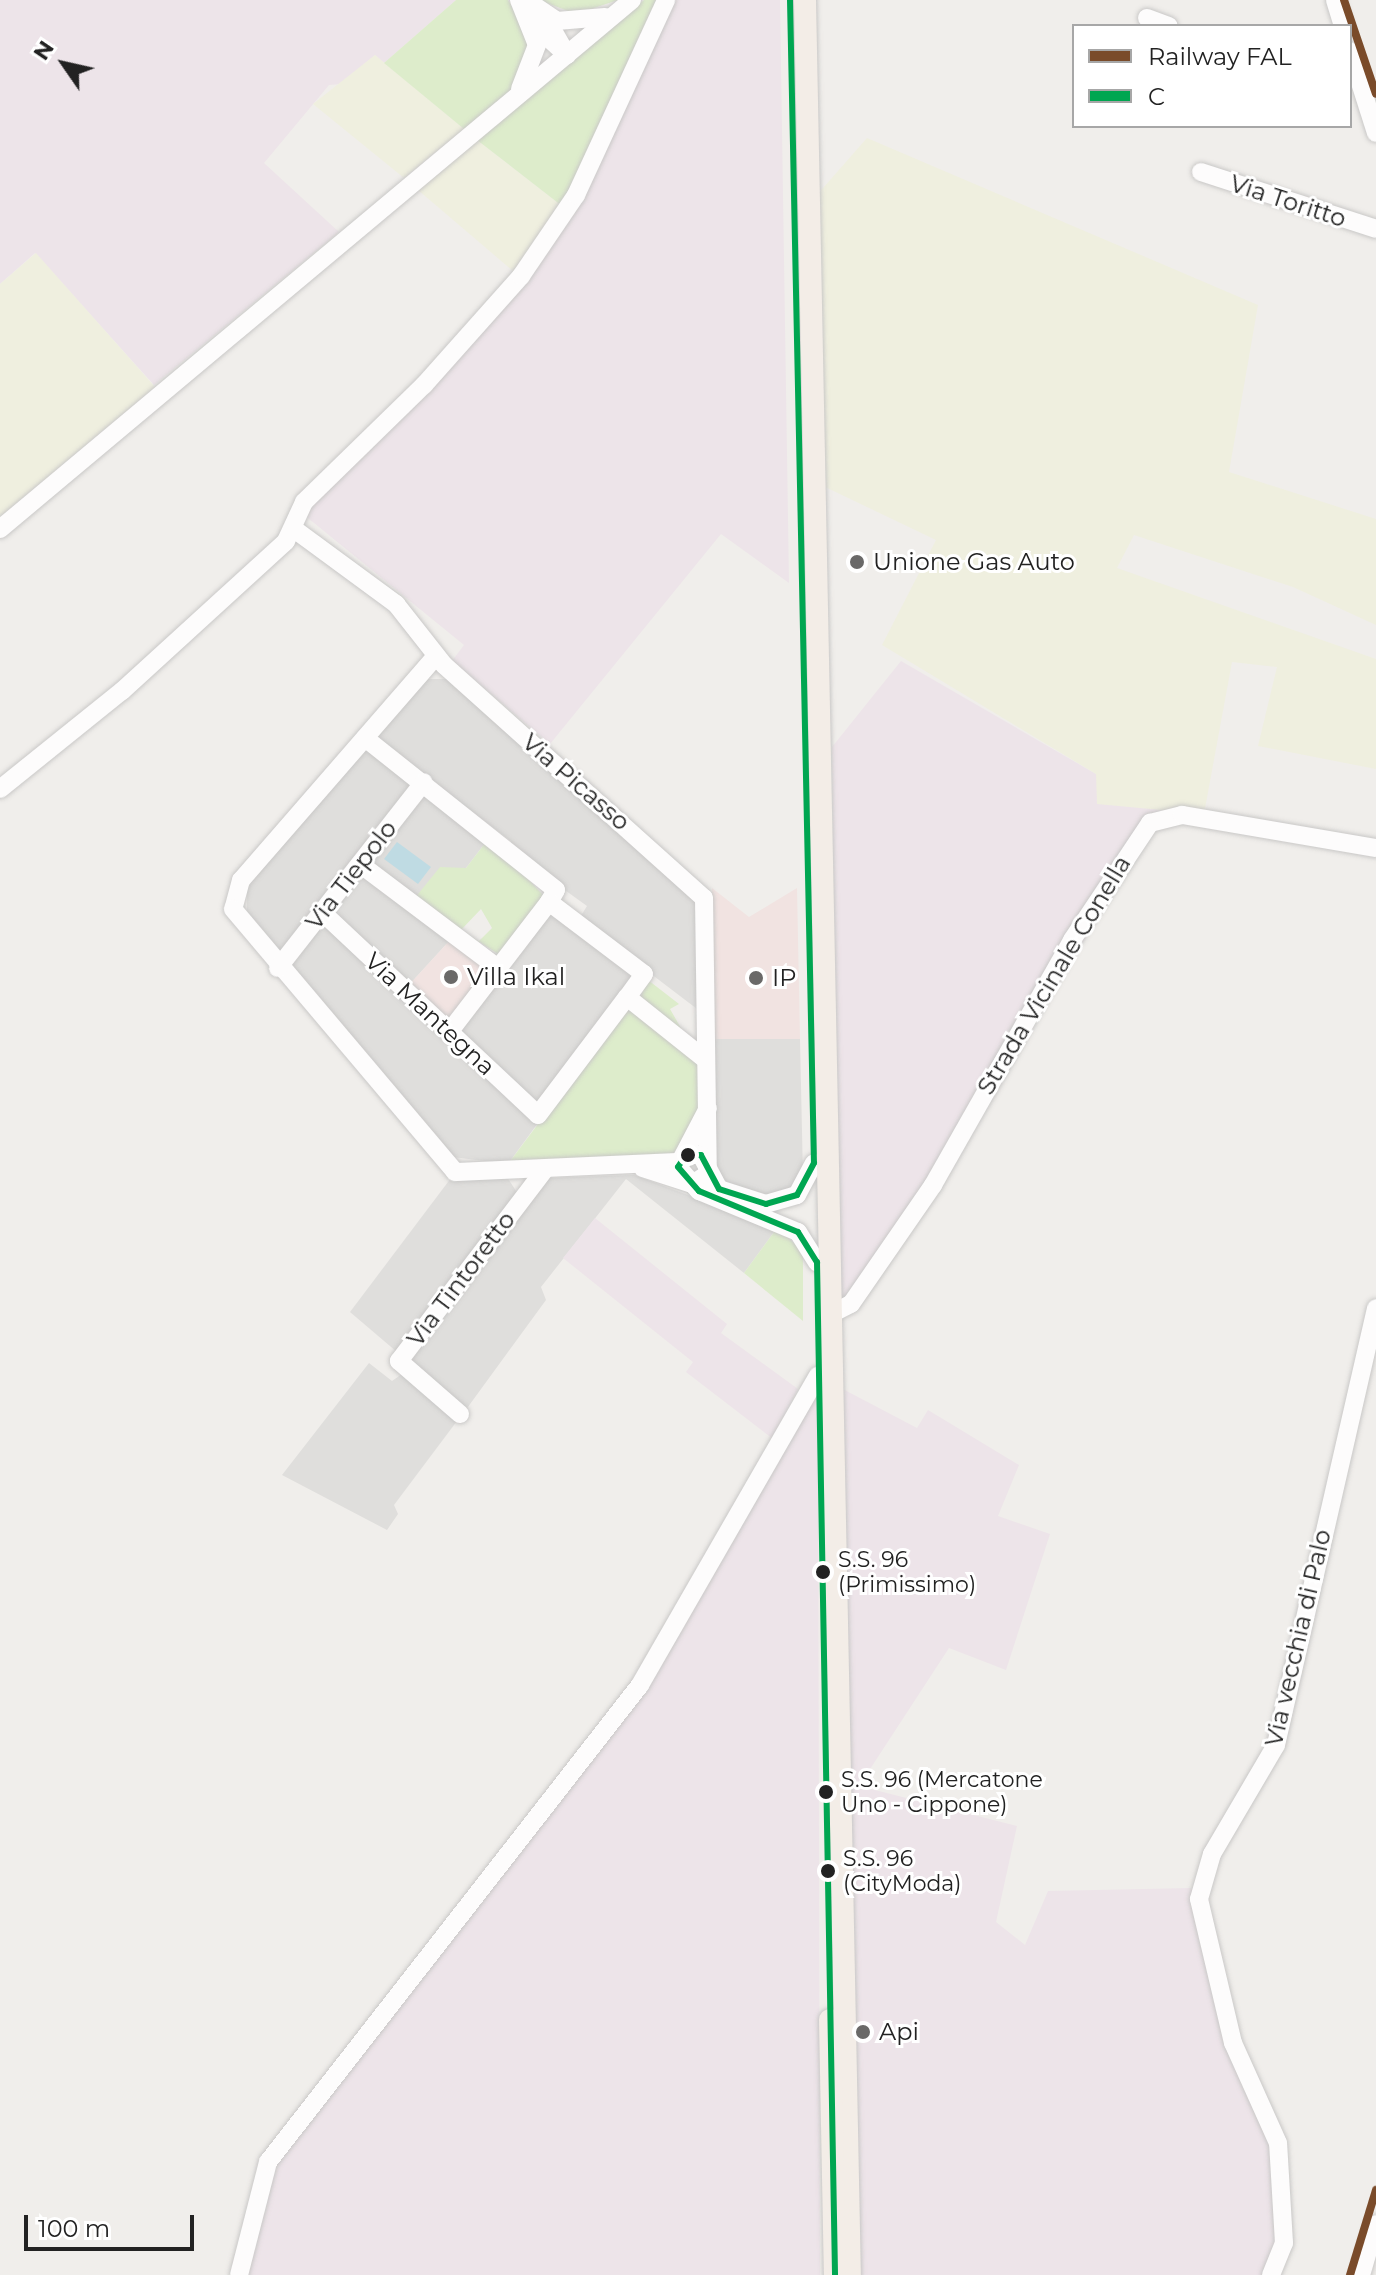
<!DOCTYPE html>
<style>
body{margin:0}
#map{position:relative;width:1376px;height:2275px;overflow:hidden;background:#f0eeeb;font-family:Montserrat,sans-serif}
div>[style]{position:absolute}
.residential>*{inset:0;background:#dfdedc}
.commercial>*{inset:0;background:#f1e3e1}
.industrial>*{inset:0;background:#ede4e9}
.farmland>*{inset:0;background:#efefdf}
.grass>*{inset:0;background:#ddeccb}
.water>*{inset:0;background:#bfdbe3}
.roads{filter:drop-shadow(0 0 2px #c9c8c7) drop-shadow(0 0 2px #c9c8c7)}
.minor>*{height:18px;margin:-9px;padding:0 9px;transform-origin:9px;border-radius:9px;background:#fdfcfc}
.major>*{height:22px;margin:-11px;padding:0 11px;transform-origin:11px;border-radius:11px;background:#f3ede7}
.bus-1>*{height:6px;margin:-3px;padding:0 3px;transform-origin:3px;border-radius:3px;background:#00a651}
.rail-1>*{height:8px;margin:-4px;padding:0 4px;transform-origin:4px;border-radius:4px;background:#7a4b2a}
.dots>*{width:22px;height:22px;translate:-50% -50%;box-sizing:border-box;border:4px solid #fff;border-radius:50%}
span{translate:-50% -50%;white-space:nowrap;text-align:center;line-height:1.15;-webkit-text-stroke:6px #fff;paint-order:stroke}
.bus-label{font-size:22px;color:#222}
.left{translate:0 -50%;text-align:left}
.street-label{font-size:24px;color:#222}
.poi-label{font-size:24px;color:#222}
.legend{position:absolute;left:1072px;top:24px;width:280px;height:104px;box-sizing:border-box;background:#fff;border:2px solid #a7a7a7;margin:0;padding:10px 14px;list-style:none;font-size:24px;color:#222}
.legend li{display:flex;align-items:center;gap:16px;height:40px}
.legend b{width:40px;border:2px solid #a7a7a7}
.north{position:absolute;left:24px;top:24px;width:80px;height:80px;-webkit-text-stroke:6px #fff;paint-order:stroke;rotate:304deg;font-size:22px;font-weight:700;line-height:32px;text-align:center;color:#222}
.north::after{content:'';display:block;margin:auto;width:28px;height:36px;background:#222;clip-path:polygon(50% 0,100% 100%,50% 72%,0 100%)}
.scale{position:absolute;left:24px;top:2215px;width:170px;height:36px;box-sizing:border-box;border:4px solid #222;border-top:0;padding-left:10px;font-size:24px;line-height:28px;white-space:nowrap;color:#222;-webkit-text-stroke:6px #fff;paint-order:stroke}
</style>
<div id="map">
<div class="residential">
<div style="clip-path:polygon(428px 679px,448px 679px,698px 896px,701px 1012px,579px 919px,587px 906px,512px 852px,511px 841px,374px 738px)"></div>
<div style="clip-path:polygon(368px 745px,419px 783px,282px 958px,247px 911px,247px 884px)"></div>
<div style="clip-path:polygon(421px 794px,489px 838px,466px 868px,414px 899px,367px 863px)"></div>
<div style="clip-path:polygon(360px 869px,452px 938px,408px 986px,328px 912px)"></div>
<div style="clip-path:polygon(550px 908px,639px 975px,539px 1107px,456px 1030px)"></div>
<div style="clip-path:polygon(323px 919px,538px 1123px,508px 1164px,453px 1157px,287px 965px)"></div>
<div style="clip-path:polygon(714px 1039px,800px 1039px,803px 1178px,786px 1195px,738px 1195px,717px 1176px)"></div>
<div style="clip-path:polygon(634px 1175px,777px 1228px,744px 1273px,626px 1179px,541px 1287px,546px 1300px,465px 1411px,410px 1360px,548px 1178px)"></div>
<div style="clip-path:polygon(507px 1177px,518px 1194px,397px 1352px,350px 1312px,451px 1178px)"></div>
<div style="clip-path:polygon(369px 1363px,392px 1381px,402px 1374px,457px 1421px,394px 1505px,398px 1514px,387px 1530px,282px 1475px)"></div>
</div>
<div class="commercial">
<div style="clip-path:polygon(712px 888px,749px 917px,797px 888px,800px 1039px,714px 1039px)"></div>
<div style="clip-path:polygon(452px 938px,493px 968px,450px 1024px,408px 986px)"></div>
</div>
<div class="industrial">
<div style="clip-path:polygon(0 0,456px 0,384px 63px,375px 55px,342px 84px,329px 85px,264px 163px,339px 232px,154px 385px,35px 253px,0 284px)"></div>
<div style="clip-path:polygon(672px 0,780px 0,789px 583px,721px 534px,550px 744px,452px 661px,464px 645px,303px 514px,525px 278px)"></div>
<div style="clip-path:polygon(901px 661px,1165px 814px,839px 1325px,832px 747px)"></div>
<div style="clip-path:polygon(595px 1218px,727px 1324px,721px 1333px,798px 1389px,773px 1439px,686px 1372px,693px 1362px,563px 1258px)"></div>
<div style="clip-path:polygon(818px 1376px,917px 1428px,928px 1410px,1019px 1465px,998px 1516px,1050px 1534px,1006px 1670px,949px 1648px,859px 1786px,1017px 1826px,996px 1922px,1025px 1945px,1048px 1891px,1191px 1888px,1285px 2195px,1269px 2275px,855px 2275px,818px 1405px,820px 2275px,239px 2275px,268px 2162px,640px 1685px)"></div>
</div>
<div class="farmland">
<div style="clip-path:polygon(375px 55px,464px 129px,404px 178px,313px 104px)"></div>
<div style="clip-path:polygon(867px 138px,1258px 305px,1229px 472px,1376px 519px,1376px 625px,1293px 587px,1134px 535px,1117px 568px,1376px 659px,1376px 769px,1258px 746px,1277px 667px,1232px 662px,1204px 814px,1097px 804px,1096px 774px,882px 645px,936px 540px,821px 485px,816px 196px)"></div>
<div style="clip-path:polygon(477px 140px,562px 206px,513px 271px,418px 190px)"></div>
<div style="clip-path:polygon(36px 253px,155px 387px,0 517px,0 284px)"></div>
</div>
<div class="grass">
<div style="clip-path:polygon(456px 0,508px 0,530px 35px,529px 58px,512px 90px,464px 129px,384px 63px)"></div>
<div style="clip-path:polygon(539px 0,618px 0,576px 14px)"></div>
<div style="clip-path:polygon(644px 0,656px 0,562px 206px,477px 140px)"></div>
<div style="clip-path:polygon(evenodd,489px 838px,545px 897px,498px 954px,414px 899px,440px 867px,466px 868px,489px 838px,481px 909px,492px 928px,477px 943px,461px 930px,481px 909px)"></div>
<div style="clip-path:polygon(648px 980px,679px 1004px,670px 1009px,682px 1030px,640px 998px)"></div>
<div style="clip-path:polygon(628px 1004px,703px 1060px,700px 1117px,672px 1155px,508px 1164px)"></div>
<div style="clip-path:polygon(777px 1228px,803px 1251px,803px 1321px,744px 1273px)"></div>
</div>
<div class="water">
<div style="clip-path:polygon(397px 842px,431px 867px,418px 884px,384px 859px)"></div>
</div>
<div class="roads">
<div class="minor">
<div style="left:519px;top:0;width:48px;rotate:68.2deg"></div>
<div style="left:537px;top:45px;width:47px;rotate:111.1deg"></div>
<div style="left:526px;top:0;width:37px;rotate:34deg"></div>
<div style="left:557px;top:21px;width:48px;rotate:-4.8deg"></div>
<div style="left:1335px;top:0;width:27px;rotate:73deg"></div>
<div style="left:1147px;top:18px;width:23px;rotate:20deg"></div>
<div style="left:533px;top:24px;width:46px;rotate:42.4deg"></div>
<div style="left:567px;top:55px;width:43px;rotate:-119.6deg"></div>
<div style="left:1350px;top:51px;width:86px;rotate:72.4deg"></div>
<div style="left:1201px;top:172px;width:184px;rotate:18deg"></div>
<div style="left:0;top:529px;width:824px;rotate:-39.93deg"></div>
<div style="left:294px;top:529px;width:127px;rotate:36.3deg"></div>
<div style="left:396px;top:604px;width:78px;rotate:51.8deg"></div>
<div style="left:444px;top:665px;width:349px;rotate:41.9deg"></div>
<div style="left:704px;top:898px;width:276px;rotate:89.2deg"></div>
<div style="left:708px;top:1174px;width:19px;rotate:148deg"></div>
<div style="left:692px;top:1184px;width:52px;rotate:-161.9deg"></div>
<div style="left:436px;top:656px;width:297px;rotate:131deg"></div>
<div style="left:241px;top:880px;width:30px;rotate:105deg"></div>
<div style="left:233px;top:909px;width:344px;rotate:49.8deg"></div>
<div style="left:455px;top:1172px;width:224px;rotate:-2.6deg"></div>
<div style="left:365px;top:738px;width:244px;rotate:38.5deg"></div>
<div style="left:556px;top:890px;width:14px;rotate:120deg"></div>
<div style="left:549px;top:902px;width:119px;rotate:37.2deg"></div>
<div style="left:644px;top:974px;width:29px;rotate:126deg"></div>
<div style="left:627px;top:997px;width:101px;rotate:38.6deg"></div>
<div style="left:0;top:789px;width:156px;rotate:-38.8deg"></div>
<div style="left:122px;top:691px;width:222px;rotate:-42.4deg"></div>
<div style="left:286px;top:541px;width:43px;rotate:-65.2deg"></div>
<div style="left:304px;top:502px;width:168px;rotate:-44.3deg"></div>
<div style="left:424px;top:385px;width:146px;rotate:-48.3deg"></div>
<div style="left:521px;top:276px;width:98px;rotate:-55.8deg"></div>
<div style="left:576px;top:195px;width:215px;rotate:-65.2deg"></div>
<div style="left:360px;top:864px;width:173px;rotate:37deg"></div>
<div style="left:322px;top:912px;width:296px;rotate:43.2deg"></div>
<div style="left:538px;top:1115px;width:148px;rotate:-53deg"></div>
<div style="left:278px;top:968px;width:236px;rotate:-51.9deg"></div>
<div style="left:450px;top:1031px;width:163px;rotate:-52.5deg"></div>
<div style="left:682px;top:1158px;width:56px;rotate:-62.5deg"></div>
<div style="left:814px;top:1163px;width:36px;rotate:118deg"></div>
<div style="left:797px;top:1195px;width:32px;rotate:164deg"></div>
<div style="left:766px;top:1204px;width:49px;rotate:-162.3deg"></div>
<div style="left:719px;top:1189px;width:38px;rotate:-118deg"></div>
<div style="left:701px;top:1155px;width:15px;rotate:180deg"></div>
<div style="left:686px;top:1155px;width:14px;rotate:124deg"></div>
<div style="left:678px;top:1167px;width:32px;rotate:49deg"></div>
<div style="left:699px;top:1191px;width:107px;rotate:22.5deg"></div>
<div style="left:798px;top:1232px;width:36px;rotate:58deg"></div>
<div style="left:831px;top:1314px;width:22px;rotate:-27deg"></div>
<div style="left:851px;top:1304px;width:145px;rotate:-55.4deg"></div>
<div style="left:933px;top:1185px;width:282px;rotate:-60.4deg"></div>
<div style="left:1072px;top:940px;width:141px;rotate:-56.3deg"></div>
<div style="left:1150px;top:823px;width:33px;rotate:-14deg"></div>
<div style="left:1182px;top:815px;width:197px;rotate:9.7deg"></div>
<div style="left:460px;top:1414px;width:81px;rotate:-139deg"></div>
<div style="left:399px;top:1361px;width:239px;rotate:-52.7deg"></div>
<div style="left:239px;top:2275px;width:117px;rotate:-75.6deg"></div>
<div style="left:268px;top:2162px;width:605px;rotate:-52.05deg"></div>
<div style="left:640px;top:1685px;width:357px;rotate:-60.1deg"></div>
<div style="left:1271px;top:2275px;width:35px;rotate:-68deg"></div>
<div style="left:1284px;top:2243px;width:100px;rotate:-93.4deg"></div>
<div style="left:1278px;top:2143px;width:110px;rotate:-114.2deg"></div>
<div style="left:1233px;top:2043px;width:148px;rotate:-103.3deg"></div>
<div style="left:1199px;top:1899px;width:47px;rotate:-73.9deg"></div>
<div style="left:1212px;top:1854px;width:126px;rotate:-59.6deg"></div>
<div style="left:1276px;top:1745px;width:448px;rotate:-77.1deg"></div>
<div style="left:1361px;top:2275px;width:53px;rotate:-73.6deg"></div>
</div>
<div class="major">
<div style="left:805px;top:0;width:2275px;rotate:88.87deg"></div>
<div style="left:830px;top:2020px;width:255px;rotate:88.9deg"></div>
</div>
</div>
<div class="bus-1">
<div style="left:790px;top:0;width:1163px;rotate:88.82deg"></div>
<div style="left:814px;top:1163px;width:36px;rotate:118deg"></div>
<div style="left:797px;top:1195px;width:32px;rotate:164deg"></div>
<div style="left:766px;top:1204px;width:49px;rotate:-162.3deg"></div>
<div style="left:719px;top:1189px;width:38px;rotate:-118deg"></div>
<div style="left:701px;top:1155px;width:15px;rotate:180deg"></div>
<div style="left:686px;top:1155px;width:14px;rotate:124deg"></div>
<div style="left:678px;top:1167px;width:32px;rotate:49deg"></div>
<div style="left:699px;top:1191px;width:107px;rotate:22.5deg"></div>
<div style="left:798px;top:1232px;width:36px;rotate:58deg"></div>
<div style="left:817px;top:1262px;width:1013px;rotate:88.98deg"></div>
</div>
<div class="rail-1">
<div style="left:1344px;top:0;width:99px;rotate:71.2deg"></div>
<div style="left:1350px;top:2275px;width:89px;rotate:-73deg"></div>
</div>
<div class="dots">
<div style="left:857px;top:562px;background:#6a6968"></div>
<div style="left:451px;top:977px;background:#6a6968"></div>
<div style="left:756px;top:978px;background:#6a6968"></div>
<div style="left:688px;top:1155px;background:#222"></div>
<div style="left:823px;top:1572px;background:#222"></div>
<div style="left:826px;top:1792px;background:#222"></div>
<div style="left:828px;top:1871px;background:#222"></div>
<div style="left:863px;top:2032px;background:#6a6968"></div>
</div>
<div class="bus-label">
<span class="left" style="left:838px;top:1572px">S.S. 96<br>(Primissimo)</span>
<span class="left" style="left:841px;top:1792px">S.S. 96 (Mercatone<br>Uno - Cippone)</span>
<span class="left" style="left:843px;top:1871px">S.S. 96<br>(CityModa)</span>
</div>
<div class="street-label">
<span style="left:1288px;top:201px;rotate:18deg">Via Toritto</span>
<span style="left:576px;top:782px;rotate:41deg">Via Picasso</span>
<span style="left:351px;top:875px;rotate:-52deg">Via Tiepolo</span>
<span style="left:1054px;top:975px;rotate:-59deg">Strada Vicinale Conella</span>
<span style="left:430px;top:1014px;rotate:43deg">Via Mantegna</span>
<span style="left:461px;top:1279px;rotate:-53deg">Via Tintoretto</span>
<span style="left:1298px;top:1638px;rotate:-77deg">Via vecchia di Palo</span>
</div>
<div class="poi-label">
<span class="left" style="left:873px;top:562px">Unione Gas Auto</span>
<span class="left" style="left:467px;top:977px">Villa Ikal</span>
<span class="left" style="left:772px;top:978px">IP</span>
<span class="left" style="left:879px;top:2032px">Api</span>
</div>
<ul class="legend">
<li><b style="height:10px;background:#7a4b2a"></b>Railway FAL</li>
<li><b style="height:10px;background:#00a651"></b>C</li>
</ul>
<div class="north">N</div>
<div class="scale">100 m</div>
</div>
